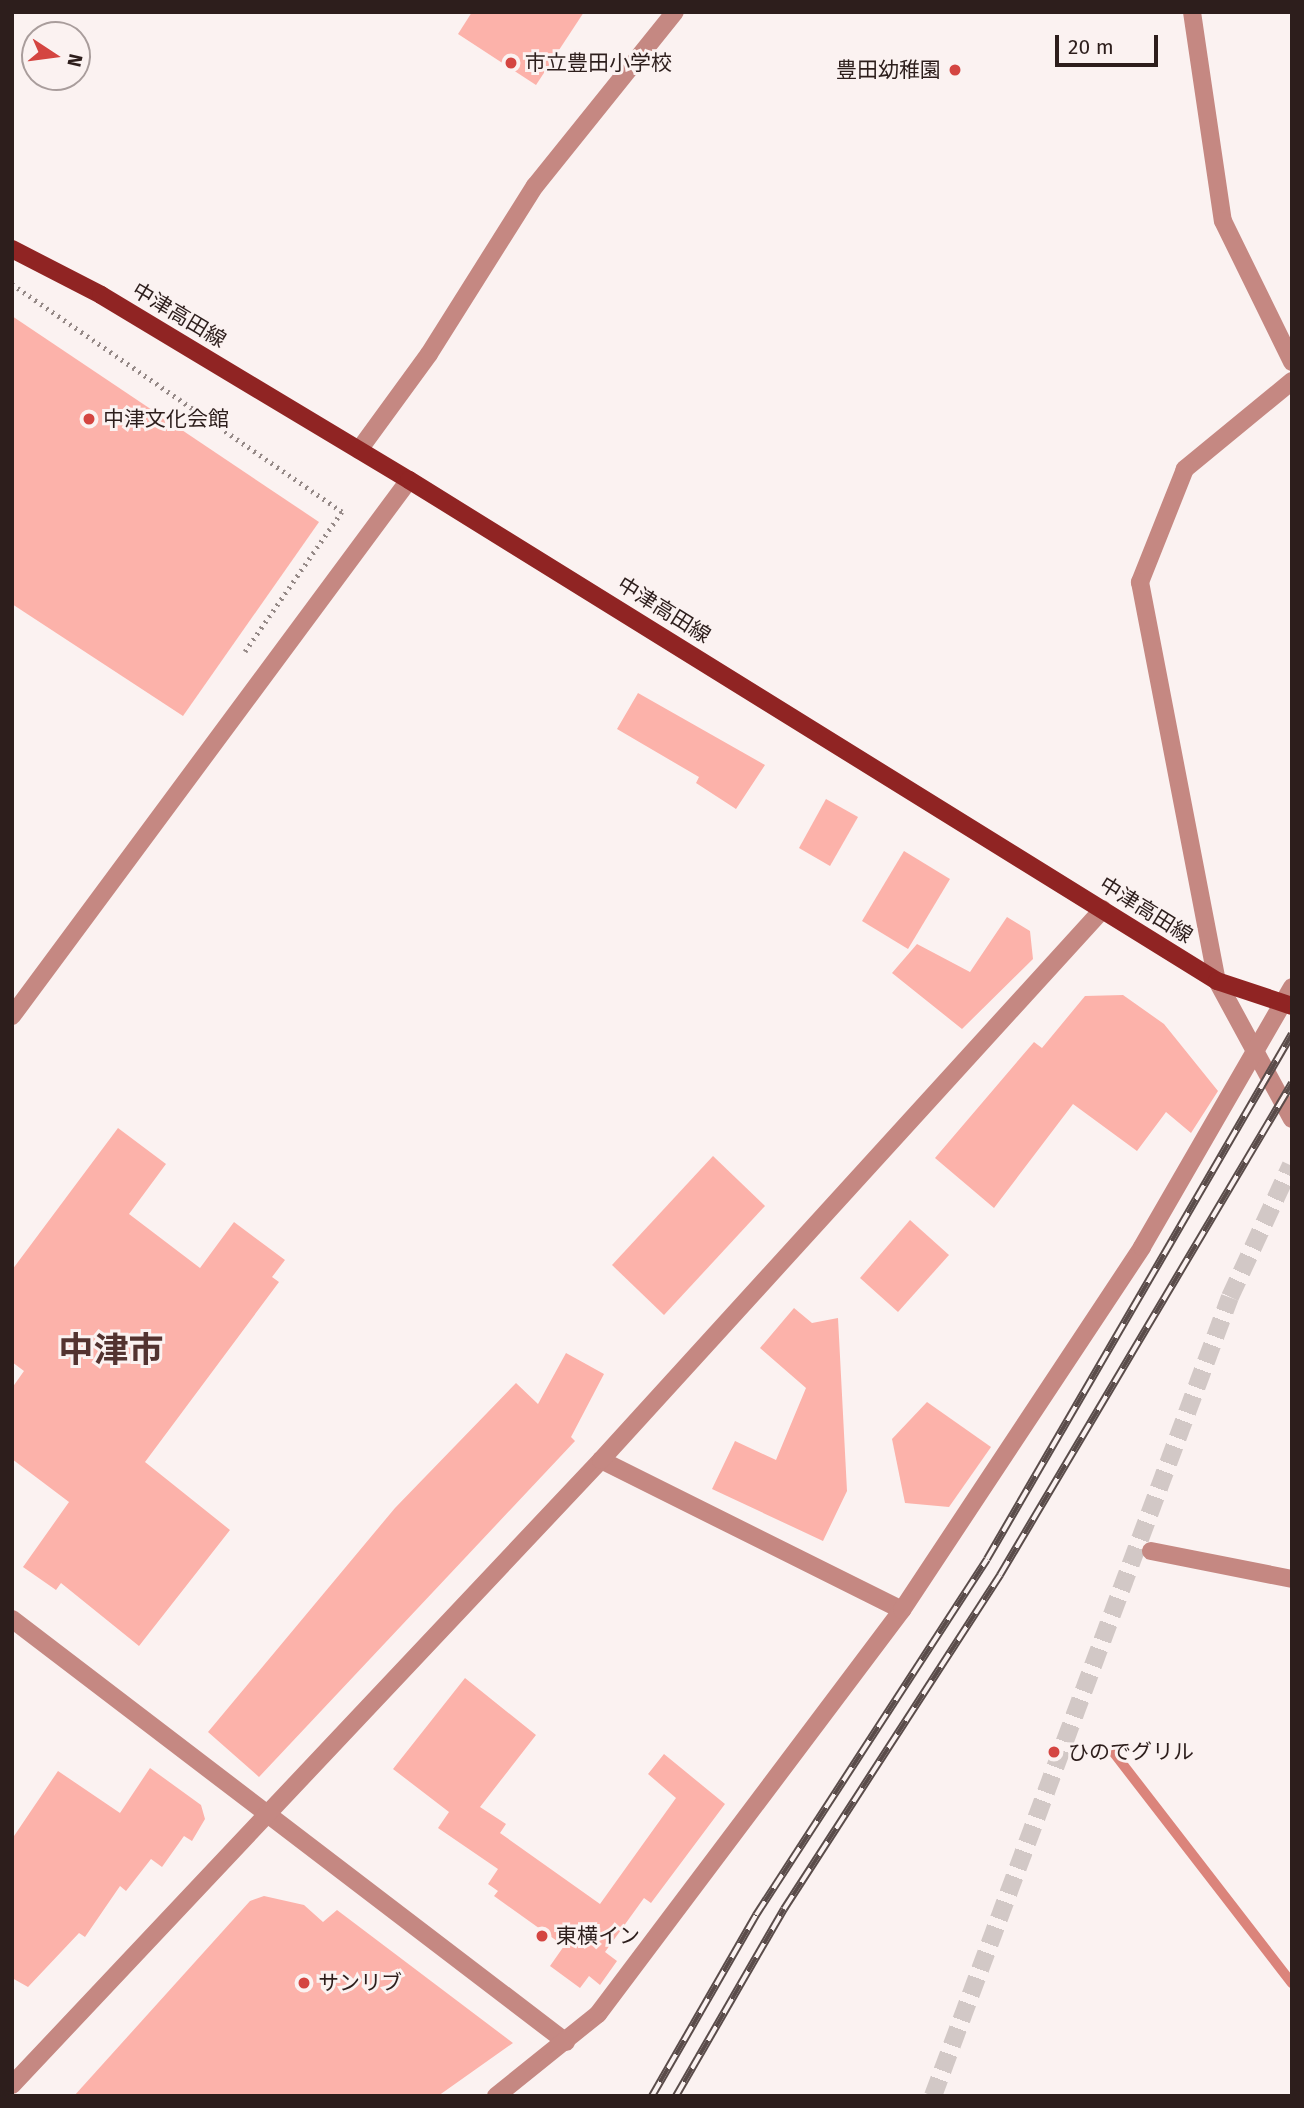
<!DOCTYPE html>
<meta charset="utf-8">
<style>
body{margin:0}
#map{position:relative;width:1304px;height:2108px;overflow:hidden;background:#fbf2f1;font-family:"Fira Sans","Noto Sans JP",sans-serif}
div>[style]{position:absolute}
.stream>*{height:10px;margin:-5px;padding:0 5px;transform-origin:5px;border-radius:5px;background:#db847b}
.building>*{inset:0;background:#fcb2aa}
.minor-tunnel>*{height:18px;margin-top:-9px;transform-origin:0;background:repeating-linear-gradient(90deg,#d2c8c6 0 18px,transparent 0 27px)}
.path>*{height:4.5px;margin-top:-2.25px;transform-origin:0;background:repeating-linear-gradient(90deg,#958987 0 2px,transparent 0 7px)}
.minor>*{height:18px;margin:-9px;padding:0 9px;transform-origin:9px;border-radius:9px;background:#c58882}
.major>*{height:18px;margin:-9px;padding:0 9px;transform-origin:9px;border-radius:9px;background:#902423}
.rail>*{height:8px;margin-top:-4px;transform-origin:0;background:repeating-linear-gradient(90deg,#fbf2f1 0 16px,#5a4c4a 0 32px);box-sizing:border-box;border-block:2px solid #5a4c4a}
.dots>*{width:19px;height:19px;translate:-50% -50%;box-sizing:border-box;border:4px solid #fbf2f1;border-radius:50%}
span{translate:-50% -50%;white-space:nowrap;text-align:center;line-height:1.15;-webkit-text-stroke:6px #fbf2f1;paint-order:stroke}
.poi-label{font-size:21px;color:#2d1e1c}
.left{translate:0 -50%;text-align:left}
.right{translate:-100% -50%;text-align:right}
.street-label{font-size:21px;color:#2d1e1c}
.town-label{font-size:35px;color:#533330;font-weight:700}
.frame{position:absolute;inset:0;border:14px solid #2d1e1c;pointer-events:none}
.north{position:absolute;left:21px;top:21px;width:70px;height:70px;box-sizing:border-box;background:#fbf2f1;border:2px solid #a99d9c;border-radius:50%;rotate:103deg;font-size:19px;font-weight:700;line-height:28px;text-align:center;color:#2d1e1c}
.north::after{content:'';display:block;margin:auto;width:24px;height:32px;background:#d44541;clip-path:polygon(50% 0,100% 100%,50% 72%,0 100%)}
.scale{position:absolute;left:1055px;top:35px;width:103px;height:32px;box-sizing:border-box;border:4px solid #2d1e1c;border-top:0;padding-left:9px;font-size:21px;line-height:24px;white-space:nowrap;color:#2d1e1c;-webkit-text-stroke:5px #fbf2f1;paint-order:stroke}
</style>
<div id="map">
<div class="stream">
<div style="left:1114px;top:1753px;width:291px;rotate:52.3deg"></div>
</div>
<div class="building">
<div style="clip-path:polygon(472px 12px,584px 12px,536px 85px,458px 34px)"></div>
<div style="clip-path:polygon(12px 316px,319px 522px,183px 716px,12px 604px)"></div>
<div style="clip-path:polygon(638px 693px,765px 765px,736px 809px,696px 783px,699px 777px,617px 729px)"></div>
<div style="clip-path:polygon(826px 799px,858px 817px,830px 866px,799px 848px)"></div>
<div style="clip-path:polygon(904px 851px,950px 879px,908px 949px,862px 921px)"></div>
<div style="clip-path:polygon(1007px 917px,1030px 931px,1033px 959px,962px 1029px,892px 973px,917px 944px,970px 972px)"></div>
<div style="clip-path:polygon(1123px 995px,1164px 1024px,1218px 1091px,1191px 1133px,1166px 1112px,1137px 1151px,1073px 1104px,994px 1208px,935px 1158px,1034px 1042px,1042px 1048px,1085px 996px)"></div>
<div style="clip-path:polygon(118px 1128px,166px 1164px,129px 1214px,200px 1268px,234px 1222px,285px 1260px,272px 1277px,279px 1282px,145px 1462px,230px 1530px,139px 1646px,61px 1583px,56px 1590px,23px 1567px,69px 1502px,12px 1459px,12px 1388px,24px 1371px,12px 1362px,12px 1270px)"></div>
<div style="clip-path:polygon(713px 1156px,765px 1206px,664px 1315px,612px 1265px)"></div>
<div style="clip-path:polygon(910px 1220px,949px 1255px,898px 1312px,860px 1278px)"></div>
<div style="clip-path:polygon(794px 1308px,812px 1323px,838px 1318px,847px 1491px,823px 1541px,712px 1489px,735px 1441px,776px 1460px,806px 1388px,760px 1348px)"></div>
<div style="clip-path:polygon(566px 1353px,604px 1374px,571px 1437px,575px 1441px,259px 1777px,208px 1732px,395px 1508px,516px 1383px,538px 1404px)"></div>
<div style="clip-path:polygon(927px 1402px,991px 1447px,949px 1507px,905px 1503px,892px 1439px)"></div>
<div style="clip-path:polygon(465px 1678px,536px 1735px,480px 1807px,506px 1824px,500px 1833px,600px 1904px,676px 1798px,648px 1774px,664px 1754px,725px 1804px,651px 1903px,644px 1898px,605px 1952px,617px 1961px,600px 1985px,589px 1976px,580px 1988px,550px 1966px,564px 1946px,494px 1896px,498px 1891px,488px 1884px,498px 1869px,438px 1828px,449px 1812px,393px 1769px)"></div>
<div style="clip-path:polygon(150px 1768px,201px 1805px,205px 1819px,192px 1841px,184px 1836px,162px 1867px,151px 1859px,126px 1891px,120px 1886px,85px 1937px,79px 1933px,28px 1987px,12px 1978px,12px 1839px,58px 1771px,120px 1813px)"></div>
<div style="clip-path:polygon(264px 1896px,304px 1905px,323px 1922px,337px 1910px,513px 2043px,438px 2096px,74px 2096px,250px 1901px)"></div>
</div>
<div class="minor-tunnel">
<div style="left:933px;top:2096px;width:852px;rotate:-69.61deg"></div>
<div style="left:1230px;top:1297px;width:145px;rotate:-65.2deg"></div>
</div>
<div class="path">
<div style="left:12px;top:284px;width:401px;rotate:34.6deg"></div>
<div style="left:342px;top:512px;width:170px;rotate:124.7deg"></div>
</div>
<div class="minor">
<div style="left:1192px;top:12px;width:211px;rotate:81.6deg"></div>
<div style="left:1223px;top:221px;width:157px;rotate:63.9deg"></div>
<div style="left:1292px;top:381px;width:139px;rotate:140.6deg"></div>
<div style="left:1185px;top:469px;width:122px;rotate:111.7deg"></div>
<div style="left:1140px;top:582px;width:406px;rotate:79.1deg"></div>
<div style="left:1217px;top:981px;width:157px;rotate:61.5deg"></div>
<div style="left:359px;top:450px;width:119px;rotate:-53.9deg"></div>
<div style="left:429px;top:354px;width:199px;rotate:-57.8deg"></div>
<div style="left:535px;top:186px;width:223px;rotate:-51.2deg"></div>
<div style="left:12px;top:1016px;width:667px;rotate:-53.47deg"></div>
<div style="left:601px;top:1460px;width:336px;rotate:26.5deg"></div>
<div style="left:1151px;top:1551px;width:144px;rotate:11.2deg"></div>
<div style="left:12px;top:1619px;width:697px;rotate:37.36deg"></div>
<div style="left:12px;top:2085px;width:859px;rotate:-46.7deg"></div>
<div style="left:601px;top:1460px;width:745px;rotate:-47.66deg"></div>
<div style="left:496px;top:2096px;width:131px;rotate:-38.8deg"></div>
<div style="left:598px;top:2014px;width:506px;rotate:-53.04deg"></div>
<div style="left:902px;top:1610px;width:435px;rotate:-56.5deg"></div>
<div style="left:1142px;top:1247px;width:300px;rotate:-60deg"></div>
</div>
<div class="major">
<div style="left:12px;top:249px;width:100px;rotate:27.3deg"></div>
<div style="left:101px;top:295px;width:359px;rotate:31deg"></div>
<div style="left:409px;top:480px;width:951px;rotate:31.8deg"></div>
<div style="left:1217px;top:981px;width:79px;rotate:18.4deg"></div>
</div>
<div class="rail">
<div style="left:652px;top:2096px;width:209px;rotate:-60.1deg"></div>
<div style="left:756px;top:1915px;width:424px;rotate:-57deg"></div>
<div style="left:987px;top:1559px;width:607px;rotate:-59.85deg"></div>
<div style="left:676px;top:2096px;width:216px;rotate:-60deg"></div>
<div style="left:784px;top:1909px;width:398px;rotate:-57.1deg"></div>
<div style="left:1000px;top:1575px;width:572px;rotate:-59.31deg"></div>
</div>
<div class="dots">
<div style="left:511px;top:63px;background:#d44541"></div>
<div style="left:955px;top:70px;background:#d44541"></div>
<div style="left:89px;top:419px;background:#d44541"></div>
<div style="left:1054px;top:1752px;background:#d44541"></div>
<div style="left:542px;top:1936px;background:#d44541"></div>
<div style="left:304px;top:1983px;background:#d44541"></div>
</div>
<div class="poi-label">
<span class="left" style="left:525px;top:63px">市立豊田小学校</span>
<span class="right" style="left:941px;top:70px">豊田幼稚園</span>
<span class="left" style="left:103px;top:419px">中津文化会館</span>
<span class="left" style="left:1068px;top:1752px">ひのでグリル</span>
<span class="left" style="left:556px;top:1936px">東横イン</span>
<span class="left" style="left:318px;top:1983px">サンリブ</span>
</div>
<div class="street-label">
<span style="left:179px;top:315px;rotate:31deg">中津高田線</span>
<span style="left:664px;top:610px;rotate:32deg">中津高田線</span>
<span style="left:1146px;top:910px;rotate:32deg">中津高田線</span>
</div>
<div class="town-label">
<span style="left:111px;top:1350px">中津市</span>
</div>
<div class="frame"></div>
<div class="north">N</div>
<div class="scale">20 m</div>
</div>
